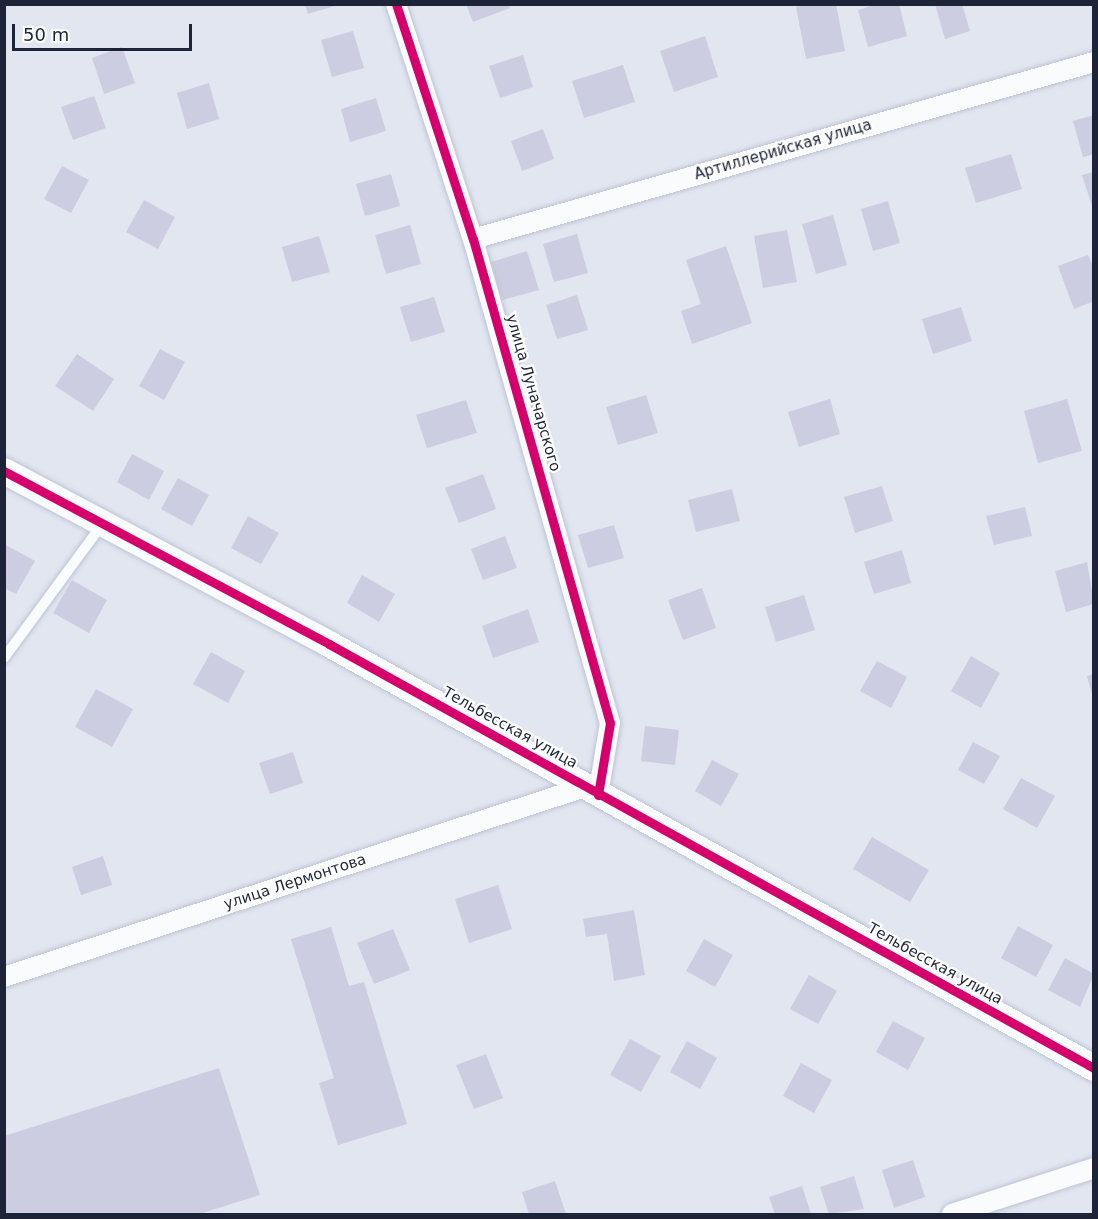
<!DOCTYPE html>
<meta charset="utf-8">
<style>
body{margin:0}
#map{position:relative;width:1098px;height:1219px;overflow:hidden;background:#e1e6f1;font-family:"DejaVu Sans",sans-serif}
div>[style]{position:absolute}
.building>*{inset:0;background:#cdcde1}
.roads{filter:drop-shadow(0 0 2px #bec3d3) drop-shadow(0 0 2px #bec3d3)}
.service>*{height:10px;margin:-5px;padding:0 5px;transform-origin:5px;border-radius:5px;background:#fafbfd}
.minor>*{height:20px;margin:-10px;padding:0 10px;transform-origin:10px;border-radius:10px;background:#fafbfd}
.tertiary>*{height:26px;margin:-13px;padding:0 13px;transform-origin:13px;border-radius:13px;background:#fafbfd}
.cycleway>*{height:9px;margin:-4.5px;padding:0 4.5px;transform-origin:4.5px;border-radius:4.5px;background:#d6006c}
span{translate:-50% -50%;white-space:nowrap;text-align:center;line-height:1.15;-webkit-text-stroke:4.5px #fff;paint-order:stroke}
.street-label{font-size:15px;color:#1e2438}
.frame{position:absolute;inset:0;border:6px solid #1e2438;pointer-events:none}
.scale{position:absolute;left:12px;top:24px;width:180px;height:27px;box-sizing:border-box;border:3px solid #1e2438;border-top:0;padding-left:8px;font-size:18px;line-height:21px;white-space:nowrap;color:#1e2438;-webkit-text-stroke:4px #fff;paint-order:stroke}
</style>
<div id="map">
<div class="building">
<div style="clip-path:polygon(305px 4px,338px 4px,338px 5px,308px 14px)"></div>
<div style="clip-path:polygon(466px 4px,508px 4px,510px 8px,473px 22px)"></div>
<div style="clip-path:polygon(807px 4px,836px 4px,845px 51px,806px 59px,796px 7px)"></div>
<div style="clip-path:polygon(877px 4px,899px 4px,907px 36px,868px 47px,858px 10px)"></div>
<div style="clip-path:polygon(935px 4px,962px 4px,970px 31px,945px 39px)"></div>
<div style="clip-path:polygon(353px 31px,364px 68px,332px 77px,321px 40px)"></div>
<div style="clip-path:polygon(705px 36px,718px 77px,674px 92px,660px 51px)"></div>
<div style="clip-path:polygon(122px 47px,135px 83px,104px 94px,92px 58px)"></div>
<div style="clip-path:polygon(523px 55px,533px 87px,500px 98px,489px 66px)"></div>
<div style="clip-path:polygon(623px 65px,635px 102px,584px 118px,572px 81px)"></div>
<div style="clip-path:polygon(209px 83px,219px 119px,187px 129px,177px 93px)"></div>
<div style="clip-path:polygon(94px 96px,106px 128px,73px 140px,61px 107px)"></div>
<div style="clip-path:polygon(376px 98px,386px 131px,350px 142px,341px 109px)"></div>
<div style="clip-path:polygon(1094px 115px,1094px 154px,1083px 157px,1073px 121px)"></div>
<div style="clip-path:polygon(543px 129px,554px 159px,522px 171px,511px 141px)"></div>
<div style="clip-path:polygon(1011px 154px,1022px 189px,976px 203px,965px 168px)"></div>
<div style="clip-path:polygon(62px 166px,89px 180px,71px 213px,44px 199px)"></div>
<div style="clip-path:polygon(1094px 172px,1094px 209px,1093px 209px,1082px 175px)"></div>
<div style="clip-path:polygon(391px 174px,400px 206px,365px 216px,356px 184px)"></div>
<div style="clip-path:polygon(144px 200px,175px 217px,158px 249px,126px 232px)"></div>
<div style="clip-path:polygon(888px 201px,900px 243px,873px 251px,861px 209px)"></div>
<div style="clip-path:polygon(833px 215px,847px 265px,816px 274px,802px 224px)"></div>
<div style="clip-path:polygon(410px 225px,421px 264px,386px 274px,375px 235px)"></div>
<div style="clip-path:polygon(787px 230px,797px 282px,763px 288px,754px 236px)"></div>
<div style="clip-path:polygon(577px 234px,588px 273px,554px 282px,543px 244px)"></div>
<div style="clip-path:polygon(319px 236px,330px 272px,292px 282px,282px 247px)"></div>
<div style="clip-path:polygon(726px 246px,752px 323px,692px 344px,681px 311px,701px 304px,686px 260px)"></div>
<div style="clip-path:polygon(527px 251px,539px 290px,502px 300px,491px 262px)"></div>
<div style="clip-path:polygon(1088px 255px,1094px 269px,1094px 301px,1074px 309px,1058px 266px)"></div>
<div style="clip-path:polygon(577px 295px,588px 330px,557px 339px,546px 305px)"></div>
<div style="clip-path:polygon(434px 297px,445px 332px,411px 342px,400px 307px)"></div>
<div style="clip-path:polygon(961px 307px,972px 341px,933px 354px,922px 319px)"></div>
<div style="clip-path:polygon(160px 349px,185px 362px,164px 400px,139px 386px)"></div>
<div style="clip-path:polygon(77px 354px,114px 379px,93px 411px,55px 386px)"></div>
<div style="clip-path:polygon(646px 395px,658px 433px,618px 445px,606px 407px)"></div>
<div style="clip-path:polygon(830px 399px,840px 434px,799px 447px,788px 412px)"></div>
<div style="clip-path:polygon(1067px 399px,1082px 451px,1038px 463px,1024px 411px)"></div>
<div style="clip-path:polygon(466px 400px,477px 433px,427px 448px,416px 415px)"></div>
<div style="clip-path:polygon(132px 454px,164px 471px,149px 500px,117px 482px)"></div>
<div style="clip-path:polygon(483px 474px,496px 509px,459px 523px,445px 488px)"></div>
<div style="clip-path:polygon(178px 478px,209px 495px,192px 526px,161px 509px)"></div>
<div style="clip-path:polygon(882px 486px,893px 521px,855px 533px,844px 497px)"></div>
<div style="clip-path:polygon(732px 489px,740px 521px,696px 532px,688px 500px)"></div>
<div style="clip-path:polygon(1025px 507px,1032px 536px,994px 545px,986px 516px)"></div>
<div style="clip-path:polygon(248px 516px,279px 533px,261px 564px,231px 548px)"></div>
<div style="clip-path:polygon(614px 525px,624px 558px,588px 568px,578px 535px)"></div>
<div style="clip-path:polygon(505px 536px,517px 568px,483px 580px,471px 549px)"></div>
<div style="clip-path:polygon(4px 544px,35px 561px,16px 594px,4px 588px)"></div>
<div style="clip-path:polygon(902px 550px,911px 583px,874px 594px,864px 562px)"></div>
<div style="clip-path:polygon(1087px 562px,1094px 604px,1066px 612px,1055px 571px)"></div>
<div style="clip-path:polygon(362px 575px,395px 594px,379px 622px,347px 603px)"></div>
<div style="clip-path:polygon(72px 580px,107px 600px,89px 633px,53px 613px)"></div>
<div style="clip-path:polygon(702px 588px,716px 628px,683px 640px,668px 600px)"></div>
<div style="clip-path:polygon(804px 595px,815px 630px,776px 642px,765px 607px)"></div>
<div style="clip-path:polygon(528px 609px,539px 642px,493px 658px,482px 626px)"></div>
<div style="clip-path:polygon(211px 652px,245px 671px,228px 703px,193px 684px)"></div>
<div style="clip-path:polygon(971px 656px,1000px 673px,981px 708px,951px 691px)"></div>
<div style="clip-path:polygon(877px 661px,907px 677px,891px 708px,860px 691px)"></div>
<div style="clip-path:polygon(1094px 674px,1094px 698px,1093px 698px,1087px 676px)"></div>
<div style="clip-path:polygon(96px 689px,133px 709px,112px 747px,75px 727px)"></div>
<div style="clip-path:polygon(645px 726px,679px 730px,675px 765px,641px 761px)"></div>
<div style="clip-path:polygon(973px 742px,1000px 756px,984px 784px,958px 770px)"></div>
<div style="clip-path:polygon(293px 752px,303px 783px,270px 794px,259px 763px)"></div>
<div style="clip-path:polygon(712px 760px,739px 774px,721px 806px,695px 791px)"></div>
<div style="clip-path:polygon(1021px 778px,1055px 796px,1037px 828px,1003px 809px)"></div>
<div style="clip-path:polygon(872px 837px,929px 870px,910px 902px,853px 869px)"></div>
<div style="clip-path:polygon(103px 856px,112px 885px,81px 895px,72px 867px)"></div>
<div style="clip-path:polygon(498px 885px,512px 929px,469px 943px,455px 899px)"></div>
<div style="clip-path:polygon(634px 910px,645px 975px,614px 981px,607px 934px,586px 937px,583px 919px)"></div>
<div style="clip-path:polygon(1018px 926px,1053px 945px,1036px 977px,1001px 958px)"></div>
<div style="clip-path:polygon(331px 927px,349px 986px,364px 982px,407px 1124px,338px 1145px,319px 1083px,334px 1078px,291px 939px)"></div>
<div style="clip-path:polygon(393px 929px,410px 970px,374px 984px,357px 943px)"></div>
<div style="clip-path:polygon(704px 939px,733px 955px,715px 987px,686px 971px)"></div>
<div style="clip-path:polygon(1065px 958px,1094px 974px,1080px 1007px,1048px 990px)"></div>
<div style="clip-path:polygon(809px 975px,837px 991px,818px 1024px,790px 1009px)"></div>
<div style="clip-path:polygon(893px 1021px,925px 1038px,908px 1070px,876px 1052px)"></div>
<div style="clip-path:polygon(630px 1039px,661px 1056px,641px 1092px,610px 1075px)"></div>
<div style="clip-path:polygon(687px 1041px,717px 1058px,700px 1089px,670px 1072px)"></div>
<div style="clip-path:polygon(486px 1054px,503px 1098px,474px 1109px,456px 1065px)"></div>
<div style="clip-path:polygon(801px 1063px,832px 1080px,814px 1113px,783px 1096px)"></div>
<div style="clip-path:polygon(219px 1068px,260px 1195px,199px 1214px,4px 1214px,4px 1136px)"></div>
<div style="clip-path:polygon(913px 1160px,925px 1197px,894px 1208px,882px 1170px)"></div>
<div style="clip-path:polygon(854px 1176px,864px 1209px,829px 1214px,820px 1187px)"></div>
<div style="clip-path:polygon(555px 1181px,566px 1214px,529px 1214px,522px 1192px)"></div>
<div style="clip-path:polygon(802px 1186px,811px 1214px,775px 1214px,769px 1197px)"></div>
</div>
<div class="roads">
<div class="service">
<div style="left:4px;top:658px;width:167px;rotate:-53.7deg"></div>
</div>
<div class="minor">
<div style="left:396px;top:4px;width:247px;rotate:71.9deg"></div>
<div style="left:473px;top:239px;width:503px;rotate:74.2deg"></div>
<div style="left:610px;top:723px;width:73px;rotate:99.5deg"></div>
<div style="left:473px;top:239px;width:646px;rotate:-15.91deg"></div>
<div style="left:4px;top:977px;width:611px;rotate:-18.11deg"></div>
<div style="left:952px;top:1214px;width:149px;rotate:-17.9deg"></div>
</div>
<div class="tertiary">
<div style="left:4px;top:471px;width:368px;rotate:28deg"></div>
<div style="left:329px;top:644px;width:875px;rotate:29deg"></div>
</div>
</div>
<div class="cycleway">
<div style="left:396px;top:4px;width:247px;rotate:71.9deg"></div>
<div style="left:473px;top:239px;width:503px;rotate:74.2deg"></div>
<div style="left:610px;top:723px;width:73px;rotate:99.5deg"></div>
<div style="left:4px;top:471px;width:368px;rotate:28deg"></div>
<div style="left:329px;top:644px;width:875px;rotate:29deg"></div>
</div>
<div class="street-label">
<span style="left:783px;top:150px;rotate:-16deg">Артиллерийская улица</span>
<span style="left:533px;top:393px;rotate:74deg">улица Луначарского</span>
<span style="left:510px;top:728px;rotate:29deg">Тельбесская улица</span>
<span style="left:295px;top:882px;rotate:-18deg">улица Лермонтова</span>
<span style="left:935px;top:964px;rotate:29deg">Тельбесская улица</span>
</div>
<div class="frame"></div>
<div class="scale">50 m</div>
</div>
